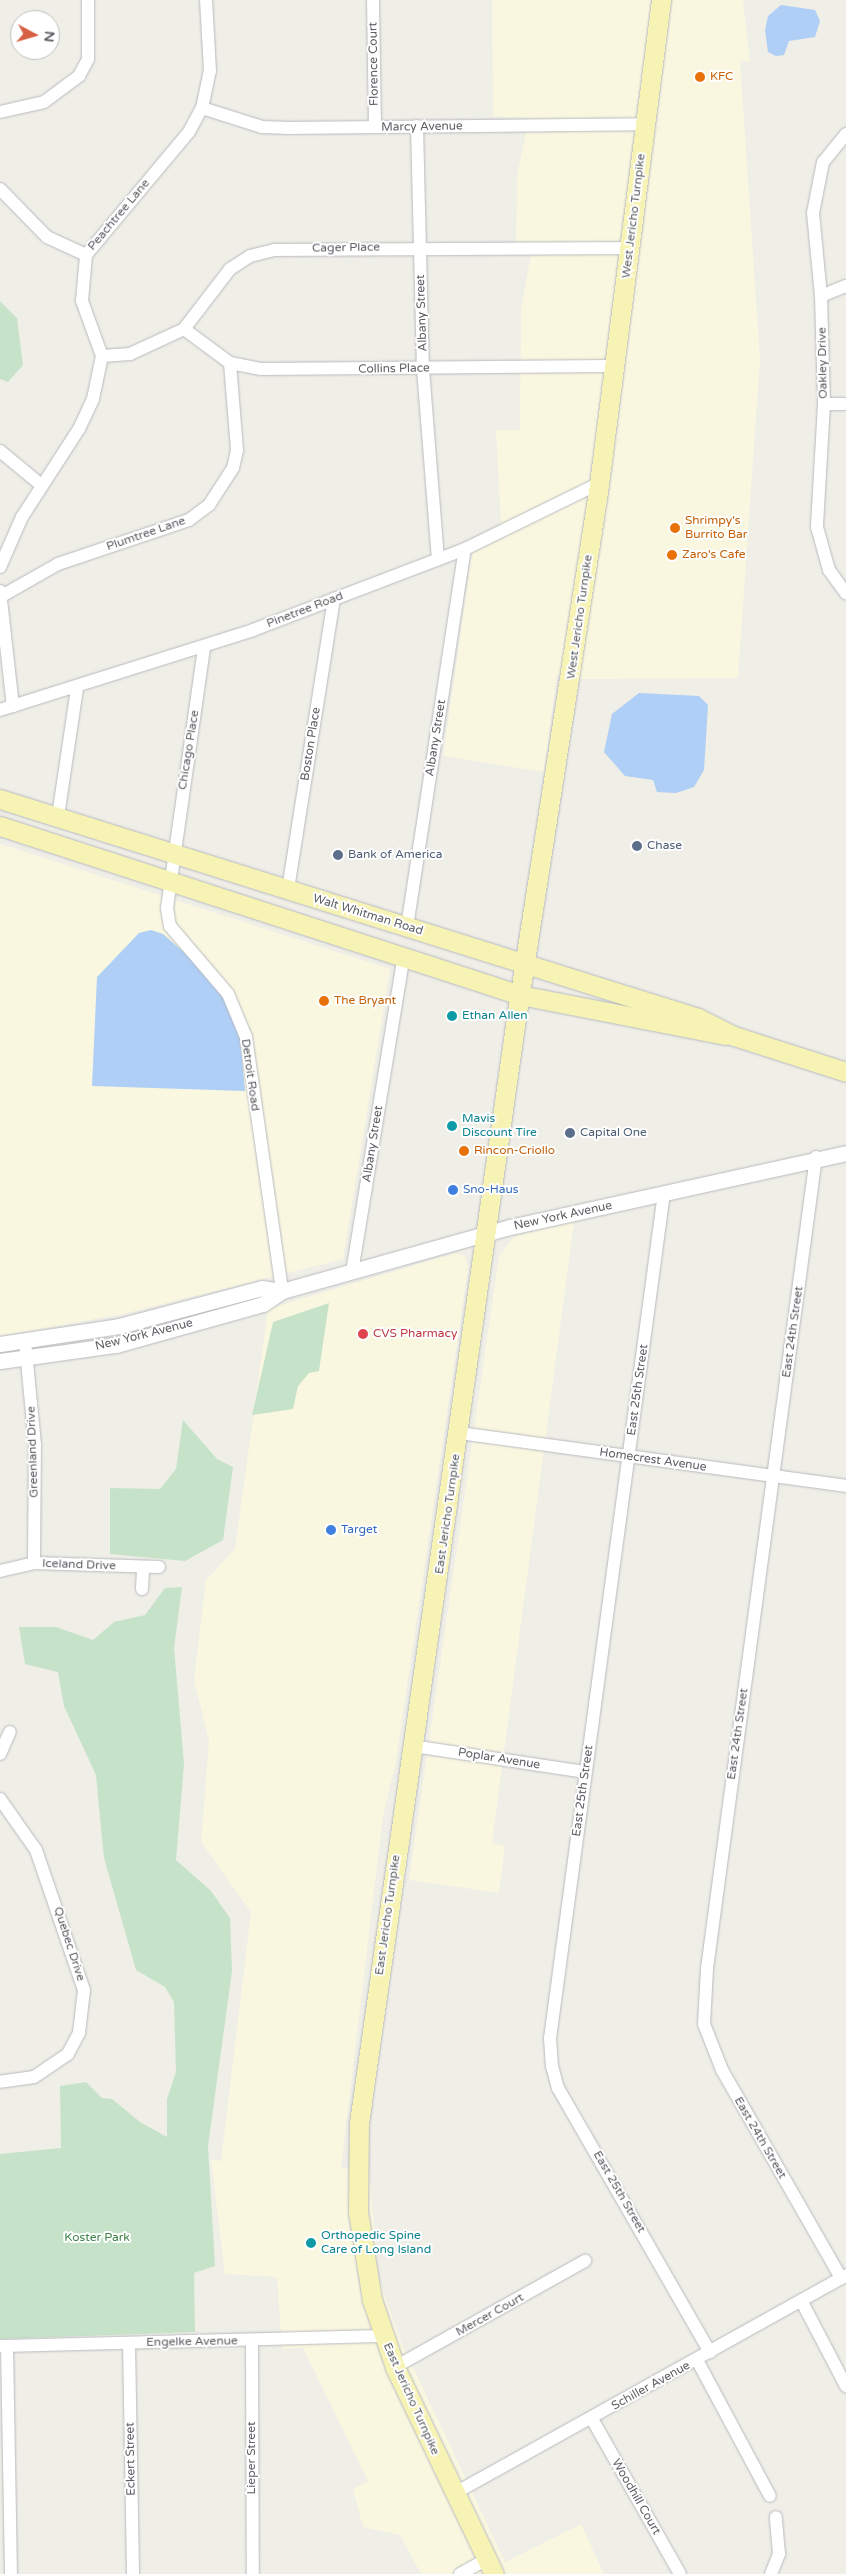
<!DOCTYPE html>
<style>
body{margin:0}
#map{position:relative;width:846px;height:2574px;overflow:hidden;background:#efeee7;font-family:"Varela Round",sans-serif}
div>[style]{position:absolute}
.commercial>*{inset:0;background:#faf7e0}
.green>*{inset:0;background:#c6e3c9}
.water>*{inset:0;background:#afcff6}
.roads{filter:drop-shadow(0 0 1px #b8babf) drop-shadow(0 0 1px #b8babf)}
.minor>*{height:12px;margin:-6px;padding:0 6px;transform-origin:6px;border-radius:6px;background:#fff}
.tertiary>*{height:15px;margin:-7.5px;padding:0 7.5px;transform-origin:7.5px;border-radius:7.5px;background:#fff}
.primary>*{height:19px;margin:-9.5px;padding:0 9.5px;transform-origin:9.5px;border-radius:9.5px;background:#f7f3b4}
.dots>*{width:14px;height:14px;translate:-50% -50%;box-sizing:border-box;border:2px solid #fff;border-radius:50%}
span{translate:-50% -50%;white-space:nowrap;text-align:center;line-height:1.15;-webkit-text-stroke:4px #fff;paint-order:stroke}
.street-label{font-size:12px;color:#5e6065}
.food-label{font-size:12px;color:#c56008}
.left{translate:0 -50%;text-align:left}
.service-label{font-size:12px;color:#4e5e75}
.culture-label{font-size:12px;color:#0d838f}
.shop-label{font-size:12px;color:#366cbe}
.health-label{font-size:12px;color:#be3a42}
.park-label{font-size:12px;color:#3f834a}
.north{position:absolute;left:10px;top:10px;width:50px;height:50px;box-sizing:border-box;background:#fff;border:1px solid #bfbfc1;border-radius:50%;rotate:96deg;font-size:14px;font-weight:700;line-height:20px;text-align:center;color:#5e6065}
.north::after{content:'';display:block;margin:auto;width:18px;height:22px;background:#d76044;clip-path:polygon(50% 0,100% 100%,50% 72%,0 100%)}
</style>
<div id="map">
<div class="commercial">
<div style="clip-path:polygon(492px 0,743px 0,750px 62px,740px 61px,760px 359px,738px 678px,584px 679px,557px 675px,544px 772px,443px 756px,474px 540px,501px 525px,496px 430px,520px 430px,521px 309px,531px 255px,516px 254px,517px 175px,529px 118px,493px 117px)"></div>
<div style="clip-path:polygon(0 844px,390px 969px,343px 1259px,123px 1314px,0 1336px)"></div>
<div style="clip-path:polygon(574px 1222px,492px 1843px,505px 1846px,499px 1893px,409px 1880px,499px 1256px,515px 1236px)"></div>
<div style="clip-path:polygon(455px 1253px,465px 1256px,468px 1269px,396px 1761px,383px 1816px,341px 2168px,369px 2171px,379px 2279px,401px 2342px,505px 2562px,581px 2524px,604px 2574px,421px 2574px,400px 2535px,363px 2527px,353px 2489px,368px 2481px,303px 2348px,282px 2349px,277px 2277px,225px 2274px,211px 2160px,221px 2161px,251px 1912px,201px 1842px,209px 1741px,194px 1680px,206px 1580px,235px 1549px,268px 1309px)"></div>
</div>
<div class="green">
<div style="clip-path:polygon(0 301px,17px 318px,23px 365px,8px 382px,0 379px)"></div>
<div style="clip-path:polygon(329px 1303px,319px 1371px,309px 1373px,298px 1386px,293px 1409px,252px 1415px,273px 1322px)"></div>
<div style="clip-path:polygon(183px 1420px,217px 1459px,233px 1467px,223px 1540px,185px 1561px,110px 1554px,110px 1488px,160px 1489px,176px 1469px)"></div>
<div style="clip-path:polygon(182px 1587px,174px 1648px,184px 1764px,176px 1860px,211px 1891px,230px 1918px,232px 1971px,208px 2146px,215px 2266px,194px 2273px,195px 2332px,0 2339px,0 2154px,61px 2148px,60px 2086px,86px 2082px,102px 2098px,112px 2099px,140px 2122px,167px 2137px,167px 2099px,176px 2072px,174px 2002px,165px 1987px,136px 1970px,104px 1858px,96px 1775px,64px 1706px,58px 1672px,25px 1664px,19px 1627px,56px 1627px,93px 1640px,114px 1622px,145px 1615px,165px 1588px)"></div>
</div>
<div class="water">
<div style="clip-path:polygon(781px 5px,815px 10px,820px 21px,815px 37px,789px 41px,784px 55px,776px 56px,768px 52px,765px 30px,768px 16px)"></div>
<div style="clip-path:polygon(639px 693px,699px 696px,708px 705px,704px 770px,694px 787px,676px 793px,657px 792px,653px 780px,625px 776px,604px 752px,612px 714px)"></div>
<div style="clip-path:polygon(151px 930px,163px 934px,202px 968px,224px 996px,240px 1036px,245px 1091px,92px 1086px,97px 977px,139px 933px)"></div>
</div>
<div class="roads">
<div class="minor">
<div style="left:373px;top:0;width:127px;rotate:89.1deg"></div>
<div style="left:202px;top:108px;width:63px;rotate:17.6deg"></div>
<div style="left:262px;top:127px;width:23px;rotate:2deg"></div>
<div style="left:285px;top:128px;width:360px;rotate:-0.6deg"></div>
<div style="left:0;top:112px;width:45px;rotate:-12.8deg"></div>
<div style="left:44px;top:102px;width:44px;rotate:-36.6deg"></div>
<div style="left:79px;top:76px;width:19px;rotate:-62deg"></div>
<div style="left:88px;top:59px;width:59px;rotate:-90deg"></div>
<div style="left:417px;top:126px;width:243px;rotate:88.6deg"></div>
<div style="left:423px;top:369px;width:191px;rotate:85.5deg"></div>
<div style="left:846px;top:134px;width:36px;rotate:129deg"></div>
<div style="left:823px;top:162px;width:52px;rotate:101.1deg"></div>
<div style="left:813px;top:213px;width:83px;rotate:84.5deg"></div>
<div style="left:821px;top:296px;width:108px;rotate:88.4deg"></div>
<div style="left:824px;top:404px;width:123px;rotate:93.3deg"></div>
<div style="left:817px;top:527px;width:45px;rotate:74.4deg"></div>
<div style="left:829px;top:570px;width:29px;rotate:54deg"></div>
<div style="left:0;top:189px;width:67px;rotate:45.6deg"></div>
<div style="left:47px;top:237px;width:43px;rotate:24.8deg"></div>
<div style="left:821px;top:296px;width:27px;rotate:-22deg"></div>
<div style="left:184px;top:329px;width:57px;rotate:36.5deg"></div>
<div style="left:230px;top:363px;width:32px;rotate:11deg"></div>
<div style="left:261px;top:369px;width:354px;rotate:-0.5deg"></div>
<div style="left:102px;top:356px;width:28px;rotate:-4deg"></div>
<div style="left:130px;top:354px;width:60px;rotate:-24.8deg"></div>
<div style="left:184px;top:329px;width:76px;rotate:-52.5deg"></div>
<div style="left:230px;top:269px;width:24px;rotate:-33deg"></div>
<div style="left:250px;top:256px;width:25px;rotate:-14deg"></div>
<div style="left:274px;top:250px;width:356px;rotate:-0.3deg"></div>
<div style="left:824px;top:404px;width:22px"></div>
<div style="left:0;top:451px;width:52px;rotate:39.5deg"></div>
<div style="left:0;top:567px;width:55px;rotate:-66.3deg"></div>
<div style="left:22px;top:517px;width:105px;rotate:-57.1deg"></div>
<div style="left:79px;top:429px;width:33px;rotate:-65deg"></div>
<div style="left:93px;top:399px;width:44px;rotate:-78.2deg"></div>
<div style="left:102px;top:356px;width:59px;rotate:-110deg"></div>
<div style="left:82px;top:301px;width:46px;rotate:-85deg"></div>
<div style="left:86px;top:255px;width:160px;rotate:-50.1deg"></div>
<div style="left:189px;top:132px;width:27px;rotate:-62deg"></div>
<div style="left:202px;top:108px;width:38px;rotate:-78deg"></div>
<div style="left:210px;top:71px;width:71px;rotate:-93.2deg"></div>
<div style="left:0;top:591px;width:116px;rotate:83.6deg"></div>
<div style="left:0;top:597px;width:67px;rotate:-29.6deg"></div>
<div style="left:58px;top:564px;width:138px;rotate:-18.6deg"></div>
<div style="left:189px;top:520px;width:25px;rotate:-37deg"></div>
<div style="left:209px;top:505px;width:44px;rotate:-57deg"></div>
<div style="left:233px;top:468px;width:18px;rotate:-77deg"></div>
<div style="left:237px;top:450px;width:87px;rotate:-94.6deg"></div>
<div style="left:204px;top:648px;width:263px;rotate:98.1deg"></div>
<div style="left:167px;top:908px;width:18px;rotate:81deg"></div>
<div style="left:170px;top:926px;width:89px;rotate:49.5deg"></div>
<div style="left:228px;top:994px;width:47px;rotate:67.3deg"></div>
<div style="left:246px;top:1037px;width:257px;rotate:81.9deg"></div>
<div style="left:0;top:710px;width:265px;rotate:-17.5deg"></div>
<div style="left:253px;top:630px;width:227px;rotate:-20.9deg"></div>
<div style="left:465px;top:549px;width:150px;rotate:-26.1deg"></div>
<div style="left:58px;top:816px;width:128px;rotate:-81.5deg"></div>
<div style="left:288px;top:889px;width:294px;rotate:-81deg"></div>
<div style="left:407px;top:927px;width:382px;rotate:-81.3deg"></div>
<div style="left:816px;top:1157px;width:819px;rotate:97.65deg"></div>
<div style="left:707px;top:1969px;width:55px;rotate:93.1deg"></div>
<div style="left:704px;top:2024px;width:49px;rotate:68.6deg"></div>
<div style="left:722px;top:2070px;width:240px;rotate:60.2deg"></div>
<div style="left:664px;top:1193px;width:853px;rotate:97.68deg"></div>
<div style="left:550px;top:2038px;width:28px;rotate:86deg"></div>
<div style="left:552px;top:2066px;width:23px;rotate:75deg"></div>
<div style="left:558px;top:2088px;width:305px;rotate:60.1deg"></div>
<div style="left:352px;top:1272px;width:320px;rotate:-80.7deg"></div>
<div style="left:25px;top:1341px;width:103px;rotate:84.5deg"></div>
<div style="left:35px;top:1444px;width:119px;rotate:90.5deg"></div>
<div style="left:460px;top:1433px;width:390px;rotate:7.8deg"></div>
<div style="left:0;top:1571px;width:35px;rotate:-13deg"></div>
<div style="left:34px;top:1563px;width:125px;rotate:1.8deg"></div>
<div style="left:142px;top:1589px;width:22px;rotate:-87deg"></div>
<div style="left:413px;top:1746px;width:174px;rotate:8.6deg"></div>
<div style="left:0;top:1754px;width:24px;rotate:-66deg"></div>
<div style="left:0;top:1799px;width:62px;rotate:54.8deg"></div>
<div style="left:36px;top:1850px;width:148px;rotate:71.1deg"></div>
<div style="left:84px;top:1990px;width:43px;rotate:96.6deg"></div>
<div style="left:79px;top:2033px;width:24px;rotate:118deg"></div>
<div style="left:68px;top:2054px;width:41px;rotate:145.9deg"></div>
<div style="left:34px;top:2077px;width:34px;rotate:172deg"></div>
<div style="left:802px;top:2302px;width:95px;rotate:62.4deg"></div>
<div style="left:252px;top:2342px;width:232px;rotate:89.8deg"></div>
<div style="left:129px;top:2343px;width:231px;rotate:89deg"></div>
<div style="left:0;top:2346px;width:383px;rotate:-1.5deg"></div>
<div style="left:7px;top:2346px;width:228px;rotate:89deg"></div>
<div style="left:697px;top:2360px;width:154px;rotate:61.8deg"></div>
<div style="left:395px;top:2367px;width:218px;rotate:-29.2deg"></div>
<div style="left:592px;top:2419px;width:178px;rotate:60.4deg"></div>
<div style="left:455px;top:2493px;width:448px;rotate:-29.1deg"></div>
<div style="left:460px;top:2574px;width:31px;rotate:-29deg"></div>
<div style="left:771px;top:2574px;width:22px;rotate:-68deg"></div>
<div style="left:779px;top:2554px;width:37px;rotate:-95deg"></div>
</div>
<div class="tertiary">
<div style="left:0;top:1344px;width:120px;rotate:-8.6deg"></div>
<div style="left:119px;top:1326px;width:148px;rotate:-14.9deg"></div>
<div style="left:262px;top:1288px;width:20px;rotate:9deg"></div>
<div style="left:282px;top:1291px;width:237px;rotate:-15.7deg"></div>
<div style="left:510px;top:1227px;width:344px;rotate:-12.4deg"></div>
<div style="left:0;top:1361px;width:117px;rotate:-7.9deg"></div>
<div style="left:116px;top:1345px;width:153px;rotate:-15.6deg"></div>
<div style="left:263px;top:1304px;width:23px;rotate:-34deg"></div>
</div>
<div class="primary">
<div style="left:0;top:799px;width:732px;rotate:17.42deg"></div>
<div style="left:698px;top:1018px;width:40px;rotate:26.6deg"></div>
<div style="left:734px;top:1036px;width:118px;rotate:17.8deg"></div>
<div style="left:0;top:826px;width:547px;rotate:18deg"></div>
<div style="left:520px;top:995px;width:209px;rotate:11deg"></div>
<div style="left:494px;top:2574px;width:229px;rotate:-115.6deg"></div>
<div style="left:395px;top:2367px;width:71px;rotate:-108.9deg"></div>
<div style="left:372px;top:2300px;width:89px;rotate:-99deg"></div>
<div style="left:358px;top:2212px;width:89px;rotate:-89.4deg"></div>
<div style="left:359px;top:2123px;width:1122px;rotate:-81.91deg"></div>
<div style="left:517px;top:1012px;width:526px;rotate:-81.15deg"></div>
<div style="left:598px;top:492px;width:496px;rotate:-82.7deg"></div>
</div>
</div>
<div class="dots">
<div style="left:700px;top:77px;background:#e8710a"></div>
<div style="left:675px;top:528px;background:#e8710a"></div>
<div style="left:672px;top:555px;background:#e8710a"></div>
<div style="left:637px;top:846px;background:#5c6f8a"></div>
<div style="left:338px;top:855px;background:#5c6f8a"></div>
<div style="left:324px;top:1001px;background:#e8710a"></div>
<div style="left:452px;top:1016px;background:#0f9aa8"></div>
<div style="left:452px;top:1126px;background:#0f9aa8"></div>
<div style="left:570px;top:1133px;background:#5c6f8a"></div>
<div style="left:464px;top:1151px;background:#e8710a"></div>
<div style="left:453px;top:1190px;background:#3f7fe0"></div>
<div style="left:363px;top:1334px;background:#e0444e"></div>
<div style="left:331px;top:1530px;background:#3f7fe0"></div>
<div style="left:311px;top:2243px;background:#0f9aa8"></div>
</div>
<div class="street-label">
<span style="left:374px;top:64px;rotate:-91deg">Florence Court</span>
<span style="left:422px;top:127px;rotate:-1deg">Marcy Avenue</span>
<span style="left:119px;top:215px;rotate:-50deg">Peachtree Lane</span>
<span style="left:634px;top:216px;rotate:-83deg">West Jericho Turnpike</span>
<span style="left:346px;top:248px;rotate:-1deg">Cager Place</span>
<span style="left:422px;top:313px;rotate:-92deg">Albany Street</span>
<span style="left:823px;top:363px;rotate:-91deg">Oakley Drive</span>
<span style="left:394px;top:369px;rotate:-1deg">Collins Place</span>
<span style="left:146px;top:534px;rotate:-19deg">Plumtree Lane</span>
<span style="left:305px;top:610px;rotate:-21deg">Pinetree Road</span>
<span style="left:580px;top:617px;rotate:-82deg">West Jericho Turnpike</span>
<span style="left:436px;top:738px;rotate:-81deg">Albany Street</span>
<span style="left:311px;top:744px;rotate:-81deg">Boston Place</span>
<span style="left:189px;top:750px;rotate:-81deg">Chicago Place</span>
<span style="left:368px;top:915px;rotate:17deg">Walt Whitman Road</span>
<span style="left:250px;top:1075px;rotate:82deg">Detroit Road</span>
<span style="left:373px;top:1144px;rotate:-81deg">Albany Street</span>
<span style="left:563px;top:1216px;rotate:-12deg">New York Avenue</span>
<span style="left:793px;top:1332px;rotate:-82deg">East 24th Street</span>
<span style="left:144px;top:1335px;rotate:-14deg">New York Avenue</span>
<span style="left:638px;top:1390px;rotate:-82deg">East 25th Street</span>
<span style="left:33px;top:1452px;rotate:-92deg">Greenland Drive</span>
<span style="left:653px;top:1460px;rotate:8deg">Homecrest Avenue</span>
<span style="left:448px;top:1514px;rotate:-82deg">East Jericho Turnpike</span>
<span style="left:79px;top:1565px;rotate:2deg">Iceland Drive</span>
<span style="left:738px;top:1734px;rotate:-82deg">East 24th Street</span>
<span style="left:499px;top:1759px;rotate:9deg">Poplar Avenue</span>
<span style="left:583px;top:1791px;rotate:-82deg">East 25th Street</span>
<span style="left:388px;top:1915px;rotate:-82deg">East Jericho Turnpike</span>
<span style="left:69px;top:1944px;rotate:72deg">Quebec Drive</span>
<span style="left:760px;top:2138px;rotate:60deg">East 24th Street</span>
<span style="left:619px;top:2192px;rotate:60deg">East 25th Street</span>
<span style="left:490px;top:2315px;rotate:-29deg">Mercer Court</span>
<span style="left:192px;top:2342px;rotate:-1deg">Engelke Avenue</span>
<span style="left:651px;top:2386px;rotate:-29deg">Schiller Avenue</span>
<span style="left:411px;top:2399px;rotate:66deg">East Jericho Turnpike</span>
<span style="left:252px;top:2458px;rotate:-90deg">Lieper Street</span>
<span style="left:131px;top:2459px;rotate:-91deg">Eckert Street</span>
<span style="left:636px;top:2497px;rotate:60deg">Woodhill Court</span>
</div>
<div class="food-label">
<span class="left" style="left:710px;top:77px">KFC</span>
<span class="left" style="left:685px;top:528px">Shrimpy's<br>Burrito Bar</span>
<span class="left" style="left:682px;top:555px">Zaro's Cafe</span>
<span class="left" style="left:334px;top:1001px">The Bryant</span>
<span class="left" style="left:474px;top:1151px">Rincon-Criollo</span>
</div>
<div class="service-label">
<span class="left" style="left:647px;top:846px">Chase</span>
<span class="left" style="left:348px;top:855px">Bank of America</span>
<span class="left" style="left:580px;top:1133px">Capital One</span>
</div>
<div class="culture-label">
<span class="left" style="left:462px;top:1016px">Ethan Allen</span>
<span class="left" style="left:462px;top:1126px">Mavis<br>Discount Tire</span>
<span class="left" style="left:321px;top:2243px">Orthopedic Spine<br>Care of Long Island</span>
</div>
<div class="shop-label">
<span class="left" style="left:463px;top:1190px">Sno-Haus</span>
<span class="left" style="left:341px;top:1530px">Target</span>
</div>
<div class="health-label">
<span class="left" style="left:373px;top:1334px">CVS Pharmacy</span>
</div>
<div class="park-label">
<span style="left:97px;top:2238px">Koster Park</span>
</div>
<div class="north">N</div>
</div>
